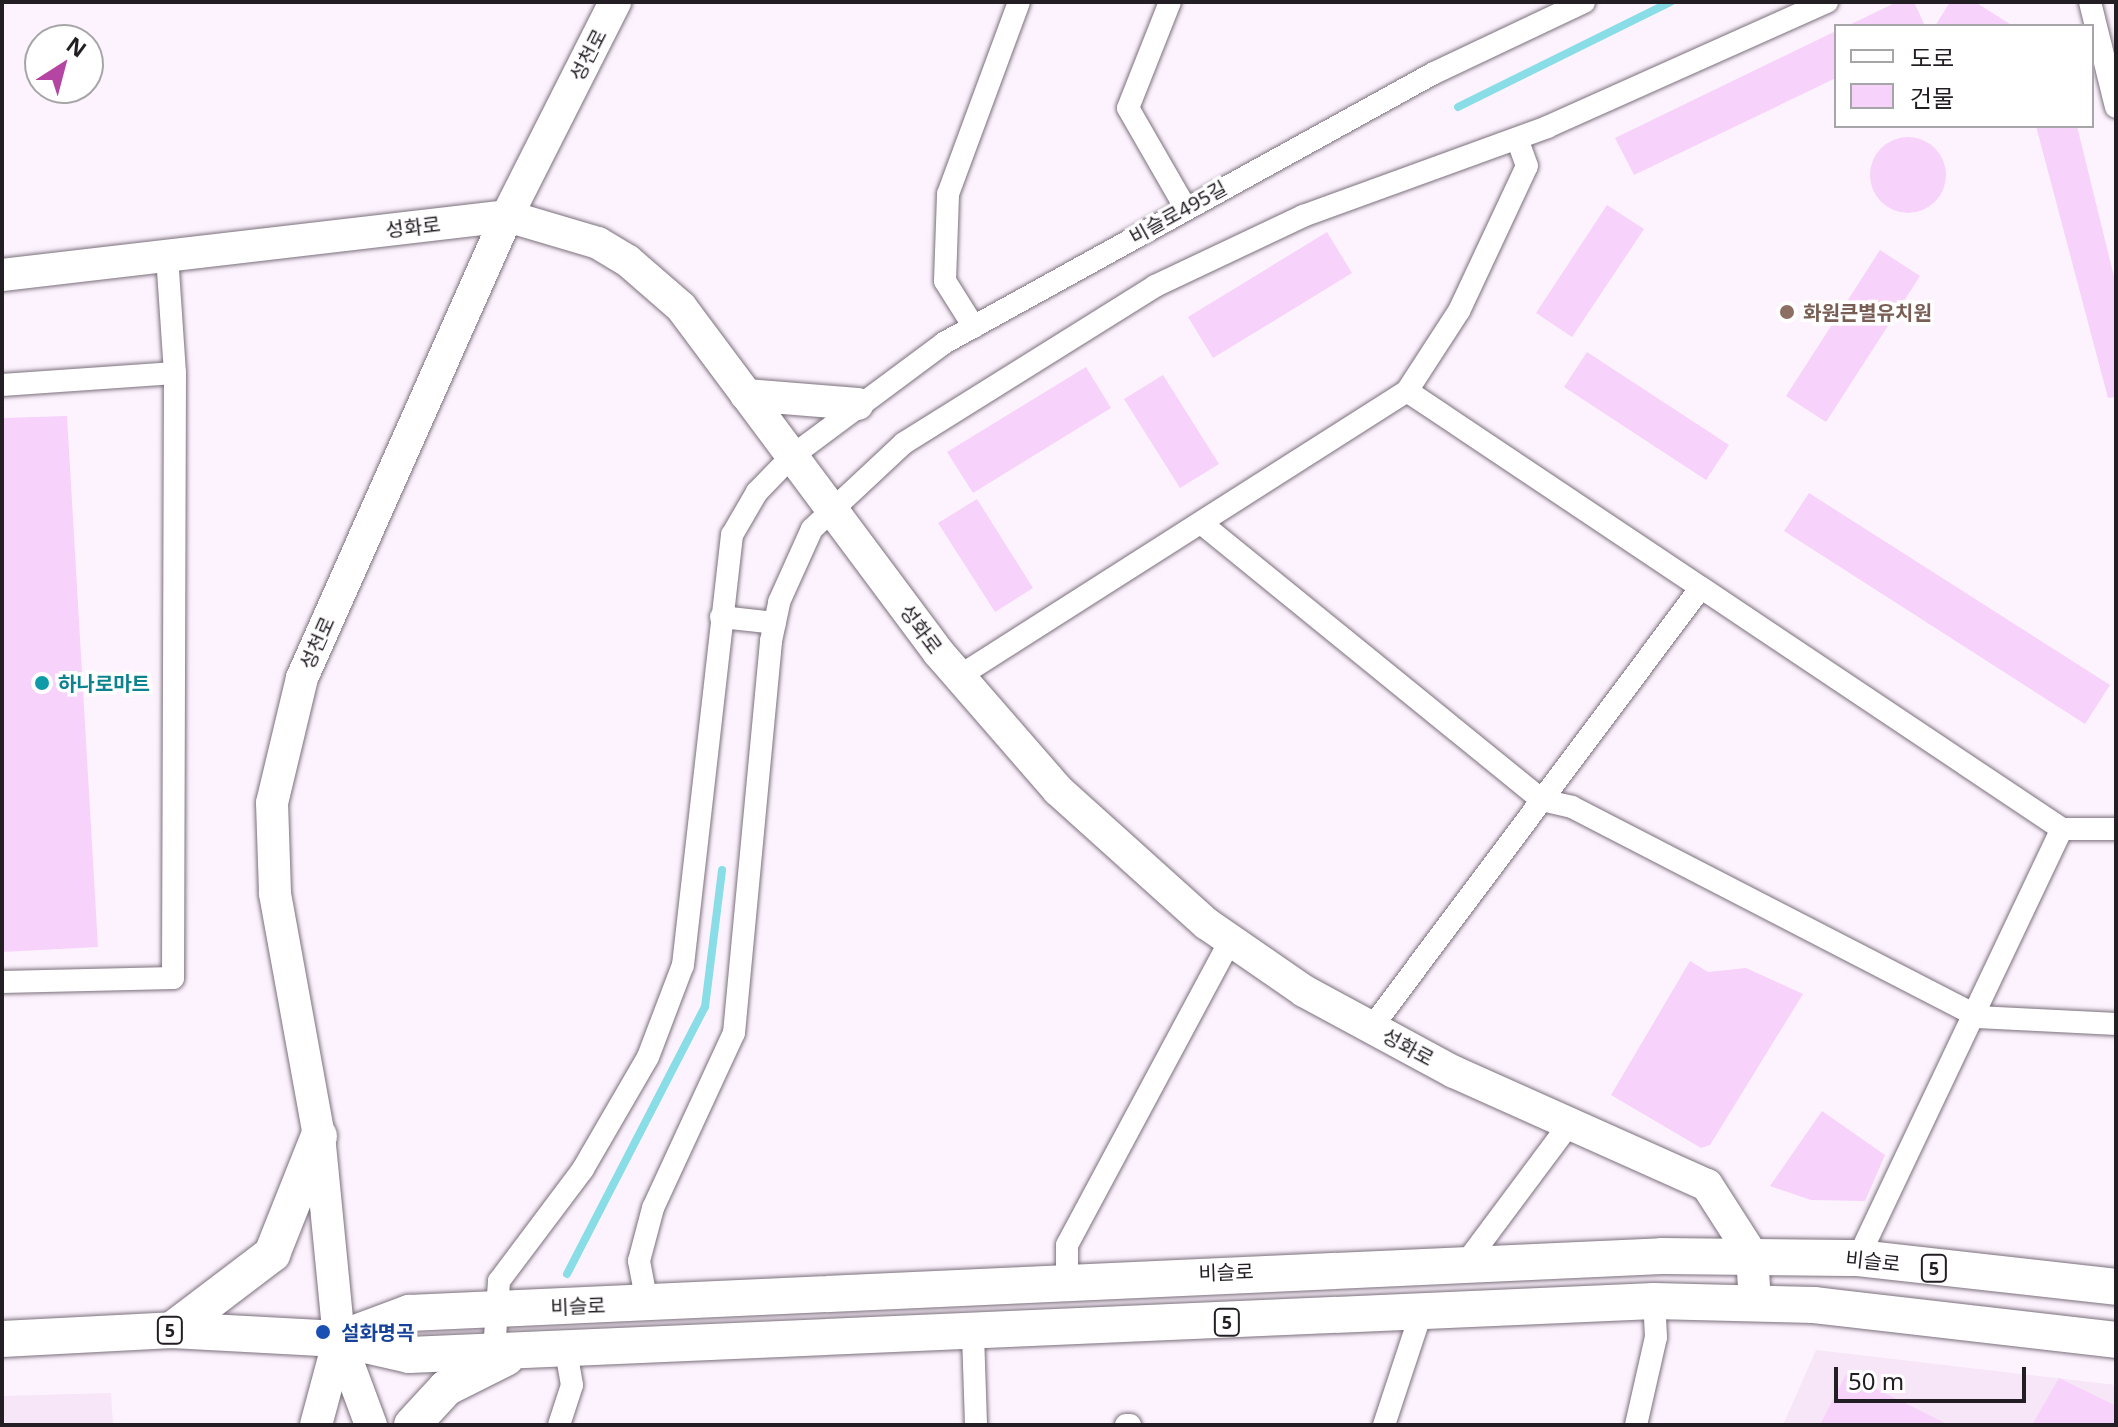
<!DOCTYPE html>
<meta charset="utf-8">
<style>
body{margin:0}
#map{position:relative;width:2118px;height:1427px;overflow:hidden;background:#fdf3fe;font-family:"Noto Sans","Noto Sans KR",sans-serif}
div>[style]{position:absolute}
.built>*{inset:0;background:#f7e5f8}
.stream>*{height:8px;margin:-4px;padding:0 4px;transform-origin:4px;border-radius:4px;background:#88dde7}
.building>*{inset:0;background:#f7d2fa}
.round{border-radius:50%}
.roads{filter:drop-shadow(0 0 2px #7b707c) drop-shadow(0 0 2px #7b707c)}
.minor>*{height:22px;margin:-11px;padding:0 11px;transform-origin:11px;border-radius:11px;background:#fff}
.secondary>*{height:32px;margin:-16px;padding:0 16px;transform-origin:16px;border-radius:16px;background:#fff}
.primary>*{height:36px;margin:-18px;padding:0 18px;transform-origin:18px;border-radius:18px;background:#fff}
.dots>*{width:22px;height:22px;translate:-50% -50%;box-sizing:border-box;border:4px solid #fff;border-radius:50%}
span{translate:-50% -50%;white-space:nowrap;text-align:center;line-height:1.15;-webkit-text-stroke:7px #fff;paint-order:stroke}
.shield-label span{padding:2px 6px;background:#fff;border:2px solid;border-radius:6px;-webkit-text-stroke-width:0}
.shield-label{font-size:18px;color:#231e23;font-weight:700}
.street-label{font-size:20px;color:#231e23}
.education-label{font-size:20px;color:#785e54;font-weight:700}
.left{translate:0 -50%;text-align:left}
.culture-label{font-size:20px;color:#0d838f;font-weight:700}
.transit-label{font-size:20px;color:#164399;font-weight:700}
.frame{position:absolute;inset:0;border:4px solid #231e23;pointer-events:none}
.legend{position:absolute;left:1834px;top:24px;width:260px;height:104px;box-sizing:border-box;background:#fff;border:2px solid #a7a5a7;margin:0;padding:10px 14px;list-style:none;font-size:24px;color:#231e23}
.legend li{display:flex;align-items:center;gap:16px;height:40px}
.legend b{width:40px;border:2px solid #a7a5a7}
.north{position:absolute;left:24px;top:24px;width:80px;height:80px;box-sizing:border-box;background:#fff;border:2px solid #a7a5a7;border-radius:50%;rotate:36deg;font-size:22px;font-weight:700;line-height:32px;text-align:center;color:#231e23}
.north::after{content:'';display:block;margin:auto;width:28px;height:36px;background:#b545a2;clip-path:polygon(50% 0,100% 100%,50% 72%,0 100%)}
.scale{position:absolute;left:1834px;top:1367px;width:192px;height:36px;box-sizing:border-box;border:4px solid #231e23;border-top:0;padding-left:10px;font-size:24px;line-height:28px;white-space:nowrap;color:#231e23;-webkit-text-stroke:6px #fff;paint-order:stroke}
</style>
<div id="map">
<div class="built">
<div style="clip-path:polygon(1816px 1350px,2116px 1385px,2116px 1425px,1783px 1425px)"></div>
<div style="clip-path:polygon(111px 1393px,113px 1425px,2px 1425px,2px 1396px)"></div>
</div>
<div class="stream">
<div style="left:1458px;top:107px;width:237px;rotate:-26.3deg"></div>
<div style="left:567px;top:1274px;width:301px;rotate:-62.7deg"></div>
<div style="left:705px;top:1007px;width:138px;rotate:-82.9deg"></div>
</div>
<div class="building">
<div style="clip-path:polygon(1897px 2px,1914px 2px,1925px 26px,1847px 26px)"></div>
<div style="clip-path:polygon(1950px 2px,1975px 2px,2013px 26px,1935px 26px)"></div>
<div style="clip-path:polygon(1836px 31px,1836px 78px,1634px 175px,1615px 138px)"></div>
<div style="clip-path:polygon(2036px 126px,2077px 126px,2116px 285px,2116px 397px,2108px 398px)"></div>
<div class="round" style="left:1870px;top:137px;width:76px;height:76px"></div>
<div style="clip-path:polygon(1607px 205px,1644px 229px,1572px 337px,1536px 313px)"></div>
<div style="clip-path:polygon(1327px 232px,1352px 273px,1213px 358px,1188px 317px)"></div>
<div style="clip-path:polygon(1880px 250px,1920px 276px,1826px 422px,1786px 396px)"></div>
<div style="clip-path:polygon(1587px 352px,1729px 445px,1706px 480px,1564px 387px)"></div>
<div style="clip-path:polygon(1086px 367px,1111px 408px,973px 493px,947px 452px)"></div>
<div style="clip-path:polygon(1163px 375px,1219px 464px,1180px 488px,1124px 399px)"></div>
<div style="clip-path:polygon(67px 416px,98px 947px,2px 952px,2px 418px)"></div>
<div style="clip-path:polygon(1809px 493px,2110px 685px,2085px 724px,1784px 531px)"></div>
<div style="clip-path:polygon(977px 499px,1033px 588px,995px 612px,938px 523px)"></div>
<div style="clip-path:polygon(1690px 961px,1708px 972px,1746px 968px,1803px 994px,1710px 1145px,1701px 1148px,1611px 1095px)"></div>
<div style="clip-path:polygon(1822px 1111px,1885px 1155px,1865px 1201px,1811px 1200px,1770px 1186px)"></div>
<div style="clip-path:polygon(1846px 1374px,1949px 1425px,1820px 1425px)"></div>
<div style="clip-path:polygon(2059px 1378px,2116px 1406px,2116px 1425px,2032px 1425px)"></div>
</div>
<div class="roads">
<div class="minor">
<div style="left:1170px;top:2px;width:114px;rotate:111.6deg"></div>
<div style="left:1128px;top:108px;width:114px;rotate:60.1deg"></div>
<div style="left:2090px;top:2px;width:108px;rotate:76.1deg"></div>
<div style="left:974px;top:327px;width:54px;rotate:-122.2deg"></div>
<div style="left:945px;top:281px;width:87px;rotate:-88deg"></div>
<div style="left:948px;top:194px;width:205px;rotate:-69.7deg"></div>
<div style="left:2px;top:385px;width:173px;rotate:-4deg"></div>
<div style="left:1407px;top:391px;width:788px;rotate:33.77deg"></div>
<div style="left:2062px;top:829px;width:54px"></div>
<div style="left:1201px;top:523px;width:439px;rotate:39.1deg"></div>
<div style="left:1542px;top:800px;width:31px;rotate:13deg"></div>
<div style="left:1572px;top:807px;width:457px;rotate:27.3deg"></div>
<div style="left:1978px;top:1017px;width:138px;rotate:2.9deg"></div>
<div style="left:721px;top:617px;width:54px;rotate:6.3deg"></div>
<div style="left:958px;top:677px;width:532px;rotate:-32.5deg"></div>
<div style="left:1407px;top:391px;width:95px;rotate:-57deg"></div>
<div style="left:1459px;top:311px;width:160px;rotate:-64.9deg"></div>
<div style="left:1527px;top:166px;width:29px;rotate:-110deg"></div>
<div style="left:2px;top:982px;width:171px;rotate:-1.3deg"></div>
<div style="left:173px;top:978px;width:605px;rotate:-89.81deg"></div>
<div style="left:175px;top:373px;width:118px;rotate:-93.9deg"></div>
<div style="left:1372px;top:1027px;width:546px;rotate:-53.19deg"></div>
<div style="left:1858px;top:1258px;width:475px;rotate:-64.6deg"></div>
<div style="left:1465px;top:1264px;width:176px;rotate:-53.3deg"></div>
<div style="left:1067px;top:1278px;width:33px;rotate:-90deg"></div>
<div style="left:1067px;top:1245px;width:345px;rotate:-61.8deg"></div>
<div style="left:647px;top:1303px;width:43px;rotate:-100.8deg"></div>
<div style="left:639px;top:1261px;width:55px;rotate:-75.2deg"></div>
<div style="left:653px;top:1208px;width:193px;rotate:-65.2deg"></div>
<div style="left:734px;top:1033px;width:394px;rotate:-84.6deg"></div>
<div style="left:771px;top:641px;width:40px;rotate:-78deg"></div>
<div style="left:779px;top:602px;width:80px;rotate:-65.7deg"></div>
<div style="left:812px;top:529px;width:126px;rotate:-43.1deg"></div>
<div style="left:904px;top:443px;width:296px;rotate:-32deg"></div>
<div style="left:1155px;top:286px;width:164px;rotate:-25.3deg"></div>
<div style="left:1303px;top:216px;width:260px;rotate:-20deg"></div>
<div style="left:1547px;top:127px;width:307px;rotate:-24.1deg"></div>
<div style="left:973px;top:1334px;width:91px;rotate:88.1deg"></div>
<div style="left:494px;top:1351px;width:70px;rotate:-85.9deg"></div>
<div style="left:499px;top:1281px;width:140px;rotate:-53.1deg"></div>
<div style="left:583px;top:1169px;width:129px;rotate:-59.9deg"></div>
<div style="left:648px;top:1057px;width:98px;rotate:-69.2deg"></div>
<div style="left:683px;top:965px;width:433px;rotate:-83.5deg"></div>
<div style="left:732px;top:535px;width:50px;rotate:-59.8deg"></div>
<div style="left:757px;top:492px;width:50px;rotate:-45.8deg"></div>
<div style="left:792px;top:456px;width:189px;rotate:-36.6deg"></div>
<div style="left:944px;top:343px;width:559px;rotate:-28.86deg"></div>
<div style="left:1434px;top:73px;width:166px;rotate:-25.3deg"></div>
<div style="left:559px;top:1425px;width:42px;rotate:-72deg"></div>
<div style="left:572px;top:1385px;width:36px;rotate:-100deg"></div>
<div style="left:1126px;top:1425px;width:4px"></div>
<div style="left:1384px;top:1425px;width:118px;rotate:-71.7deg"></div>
<div style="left:1636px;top:1425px;width:90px;rotate:-77.2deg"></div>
<div style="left:1656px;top:1337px;width:36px;rotate:-93deg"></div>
</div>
<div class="secondary">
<div style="left:2px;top:275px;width:508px;rotate:-6.66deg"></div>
<div style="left:507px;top:216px;width:95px;rotate:16.5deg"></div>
<div style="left:598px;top:243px;width:35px;rotate:31deg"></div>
<div style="left:628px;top:261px;width:70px;rotate:41deg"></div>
<div style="left:681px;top:307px;width:432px;rotate:53.3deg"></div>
<div style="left:939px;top:653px;width:181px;rotate:49deg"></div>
<div style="left:1058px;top:790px;width:200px;rotate:42deg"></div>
<div style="left:1207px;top:924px;width:118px;rotate:34.6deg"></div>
<div style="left:1304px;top:991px;width:170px;rotate:28.4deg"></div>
<div style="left:1454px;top:1072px;width:277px;rotate:24.1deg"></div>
<div style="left:1707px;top:1185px;width:83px;rotate:57.3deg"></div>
<div style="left:1752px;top:1255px;width:48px;rotate:86.4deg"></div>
<div style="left:746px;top:395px;width:112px;rotate:4.6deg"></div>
<div style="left:316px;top:1425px;width:89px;rotate:-75deg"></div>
<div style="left:371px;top:1425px;width:92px;rotate:-110.4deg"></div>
<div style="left:339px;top:1339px;width:204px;rotate:-95.6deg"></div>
<div style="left:319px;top:1136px;width:247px;rotate:-100.3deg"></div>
<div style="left:275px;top:893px;width:90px;rotate:-91.9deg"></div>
<div style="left:272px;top:803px;width:129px;rotate:-76.5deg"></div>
<div style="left:302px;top:678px;width:505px;rotate:-66.07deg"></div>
<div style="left:507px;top:216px;width:240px;rotate:-63.2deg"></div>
</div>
<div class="primary">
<div style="left:172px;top:1330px;width:126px;rotate:-37.2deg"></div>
<div style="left:272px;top:1254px;width:127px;rotate:-68.3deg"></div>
<div style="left:2px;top:1339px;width:170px;rotate:-3deg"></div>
<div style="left:172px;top:1330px;width:167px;rotate:3.1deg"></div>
<div style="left:339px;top:1339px;width:72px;rotate:12.9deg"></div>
<div style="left:409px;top:1355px;width:1246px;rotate:-2.48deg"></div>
<div style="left:1654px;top:1301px;width:160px;rotate:1.4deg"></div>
<div style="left:1814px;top:1305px;width:304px;rotate:6.6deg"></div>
<div style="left:339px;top:1339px;width:75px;rotate:-20.4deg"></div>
<div style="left:409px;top:1313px;width:1254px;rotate:-2.6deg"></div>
<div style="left:1662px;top:1256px;width:196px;rotate:0.6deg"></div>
<div style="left:1858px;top:1258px;width:260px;rotate:6.4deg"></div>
<div style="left:412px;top:1425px;width:50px;rotate:-47.4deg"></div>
<div style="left:446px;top:1388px;width:67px;rotate:-26.6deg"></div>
</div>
</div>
<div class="dots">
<div style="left:1787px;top:312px;background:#8d6e63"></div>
<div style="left:42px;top:683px;background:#0f9aa8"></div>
<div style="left:323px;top:1332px;background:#1a4fb4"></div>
</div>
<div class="shield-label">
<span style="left:1934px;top:1268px">5</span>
<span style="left:1227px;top:1322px">5</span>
<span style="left:170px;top:1330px">5</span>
</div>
<div class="street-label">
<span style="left:588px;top:55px;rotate:-63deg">성천로</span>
<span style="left:1178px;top:212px;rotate:-29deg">비슬로495길</span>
<span style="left:413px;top:227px;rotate:-7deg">성화로</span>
<span style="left:921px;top:629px;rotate:53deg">성화로</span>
<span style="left:317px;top:643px;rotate:-66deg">성천로</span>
<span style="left:1408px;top:1047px;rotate:28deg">성화로</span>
<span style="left:1873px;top:1261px;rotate:6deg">비슬로</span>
<span style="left:1226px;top:1272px;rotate:-2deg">비슬로</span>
<span style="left:578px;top:1306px;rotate:-2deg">비슬로</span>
</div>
<div class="education-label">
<span class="left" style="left:1803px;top:312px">화원큰별유치원</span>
</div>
<div class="culture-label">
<span class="left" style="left:58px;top:683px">하나로마트</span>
</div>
<div class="transit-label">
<span class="left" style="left:341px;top:1332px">설화명곡</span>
</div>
<div class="frame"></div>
<ul class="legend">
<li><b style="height:10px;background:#fff"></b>도로</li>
<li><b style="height:22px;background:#f7d2fa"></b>건물</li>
</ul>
<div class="north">N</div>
<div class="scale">50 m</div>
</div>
